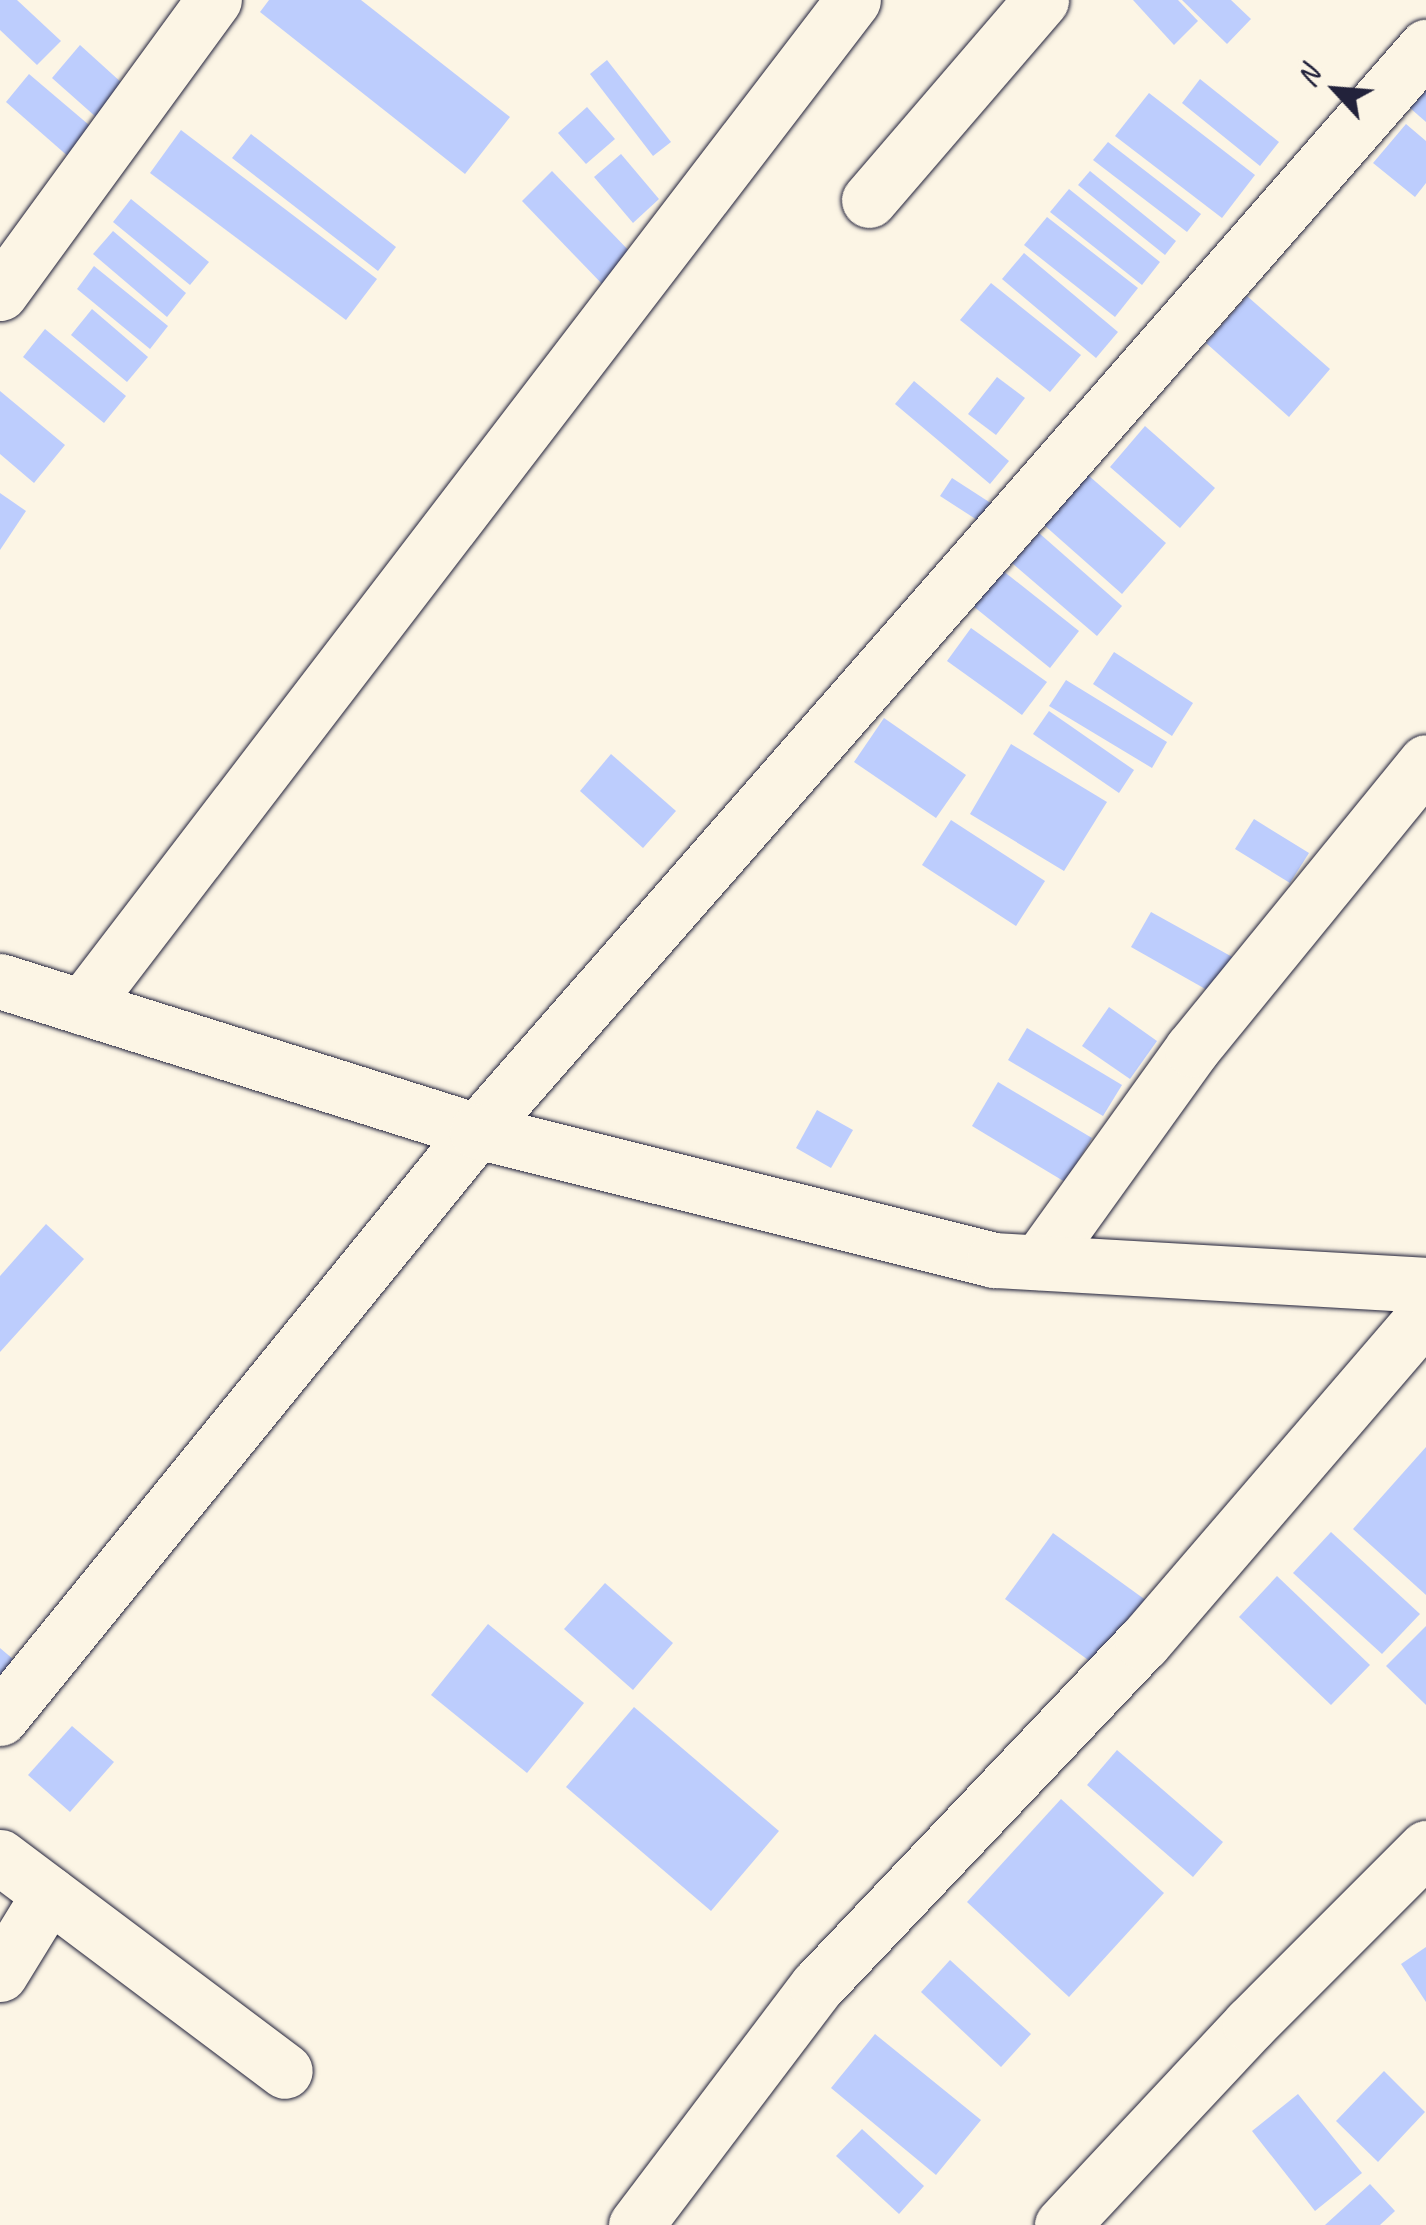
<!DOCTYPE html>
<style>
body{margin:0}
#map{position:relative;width:1426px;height:2225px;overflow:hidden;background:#fcf5e5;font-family:Caveat,sans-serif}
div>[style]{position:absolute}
.building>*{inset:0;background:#bdcdfd}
.roads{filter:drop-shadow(0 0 2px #22223b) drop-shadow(0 0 2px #22223b)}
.minor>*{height:55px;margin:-27.5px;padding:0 27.5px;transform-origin:27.5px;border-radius:27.5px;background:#fcf5e5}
.major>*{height:55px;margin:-27.5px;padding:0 27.5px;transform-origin:27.5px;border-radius:27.5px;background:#fcf5e5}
span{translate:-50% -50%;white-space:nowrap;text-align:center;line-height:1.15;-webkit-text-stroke:8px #fcf5e5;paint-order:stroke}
.north{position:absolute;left:1286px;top:40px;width:100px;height:100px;-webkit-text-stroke:8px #fcf5e5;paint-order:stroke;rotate:296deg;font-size:28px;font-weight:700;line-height:40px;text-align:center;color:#22223b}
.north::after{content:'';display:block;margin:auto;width:35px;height:45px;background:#22223b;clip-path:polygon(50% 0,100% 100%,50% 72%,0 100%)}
</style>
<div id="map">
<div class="building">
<div style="clip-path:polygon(0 0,17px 0,61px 41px,37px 65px,0 30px)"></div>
<div style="clip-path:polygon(269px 0,361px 0,510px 117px,465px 174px,260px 12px)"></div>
<div style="clip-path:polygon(1133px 0,1178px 0,1198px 21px,1174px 45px)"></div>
<div style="clip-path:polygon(1182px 0,1231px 0,1251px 19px,1227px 44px)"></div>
<div style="clip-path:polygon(80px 45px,133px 93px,105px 125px,52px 78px)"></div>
<div style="clip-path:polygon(607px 60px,671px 142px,653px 156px,590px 74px)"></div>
<div style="clip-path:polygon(29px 74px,102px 136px,78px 165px,6px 102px)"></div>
<div style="clip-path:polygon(1200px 79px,1279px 142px,1260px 166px,1182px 103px)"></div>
<div style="clip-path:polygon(1426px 90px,1426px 122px,1410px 108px)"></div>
<div style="clip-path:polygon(1149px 93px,1255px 175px,1222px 218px,1115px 136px)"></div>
<div style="clip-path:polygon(587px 107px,615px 139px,586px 164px,558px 133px)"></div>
<div style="clip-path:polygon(1406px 124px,1426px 141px,1426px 183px,1415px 197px,1373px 163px)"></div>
<div style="clip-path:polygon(181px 130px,377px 279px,346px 320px,150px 173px)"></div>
<div style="clip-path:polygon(251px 134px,396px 247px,378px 271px,232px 158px)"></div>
<div style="clip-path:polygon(1108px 142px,1201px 214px,1187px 232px,1093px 160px)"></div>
<div style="clip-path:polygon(621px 154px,659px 199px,633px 223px,594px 177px)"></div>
<div style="clip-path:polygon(552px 171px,635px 257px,605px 287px,522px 201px)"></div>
<div style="clip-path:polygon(1090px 171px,1176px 241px,1165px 255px,1078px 185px)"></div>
<div style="clip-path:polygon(1069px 189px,1160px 262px,1142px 285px,1050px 212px)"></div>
<div style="clip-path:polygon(131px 199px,209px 262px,190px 285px,113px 222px)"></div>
<div style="clip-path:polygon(1047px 217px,1138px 288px,1115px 317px,1024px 245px)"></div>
<div style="clip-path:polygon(113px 231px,186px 293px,167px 317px,93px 254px)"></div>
<div style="clip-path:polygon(1024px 253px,1118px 332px,1096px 358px,1002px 279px)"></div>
<div style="clip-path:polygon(94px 266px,168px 326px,150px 349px,77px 289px)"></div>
<div style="clip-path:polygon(991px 283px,1081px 355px,1050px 392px,960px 320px)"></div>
<div style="clip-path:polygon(1247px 296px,1330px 369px,1289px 417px,1206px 343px)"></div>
<div style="clip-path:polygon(92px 309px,148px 357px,127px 382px,71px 335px)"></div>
<div style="clip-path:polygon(45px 329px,126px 396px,104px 423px,23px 357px)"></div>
<div style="clip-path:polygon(997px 377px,1025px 398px,996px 435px,968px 414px)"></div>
<div style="clip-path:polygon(914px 381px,1009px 461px,990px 484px,895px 404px)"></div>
<div style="clip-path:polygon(0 391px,65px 445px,34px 483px,0 454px)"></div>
<div style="clip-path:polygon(1145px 426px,1215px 488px,1180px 528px,1110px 467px)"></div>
<div style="clip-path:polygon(1088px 475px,1166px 543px,1122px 594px,1044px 525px)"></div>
<div style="clip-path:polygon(952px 478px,1000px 509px,988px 527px,940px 496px)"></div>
<div style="clip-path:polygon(0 493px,26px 511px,0 550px)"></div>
<div style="clip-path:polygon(1039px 533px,1122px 606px,1097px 636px,1012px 563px)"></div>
<div style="clip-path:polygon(1002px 570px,1079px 631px,1050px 668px,973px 606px)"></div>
<div style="clip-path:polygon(971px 628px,1047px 682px,1022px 715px,947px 661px)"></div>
<div style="clip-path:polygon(1114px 652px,1193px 703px,1172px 736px,1093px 684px)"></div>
<div style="clip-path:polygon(1066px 680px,1167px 742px,1152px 768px,1049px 706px)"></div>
<div style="clip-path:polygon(1049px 711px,1134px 770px,1119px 793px,1033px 734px)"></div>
<div style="clip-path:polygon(884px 718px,966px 775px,936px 818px,854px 762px)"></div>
<div style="clip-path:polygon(1011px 744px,1107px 802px,1064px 871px,970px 814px)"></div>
<div style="clip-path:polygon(611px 754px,676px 811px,643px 848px,580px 791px)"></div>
<div style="clip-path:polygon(1254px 819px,1309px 853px,1290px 883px,1235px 849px)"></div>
<div style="clip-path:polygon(951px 820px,1045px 881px,1016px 926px,922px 865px)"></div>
<div style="clip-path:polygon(1151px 912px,1236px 959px,1216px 995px,1131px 947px)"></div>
<div style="clip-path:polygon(1109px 1007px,1157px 1041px,1130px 1079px,1082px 1046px)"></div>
<div style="clip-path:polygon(1027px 1028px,1122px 1085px,1103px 1116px,1008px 1060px)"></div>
<div style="clip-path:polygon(998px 1082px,1092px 1138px,1065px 1182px,972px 1126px)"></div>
<div style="clip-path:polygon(817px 1110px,853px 1130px,831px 1168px,796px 1148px)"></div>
<div style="clip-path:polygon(46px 1224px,84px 1259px,0 1352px,0 1276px)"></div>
<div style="clip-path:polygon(1426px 1447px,1426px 1595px,1353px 1529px)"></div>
<div style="clip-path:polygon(1331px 1532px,1420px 1614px,1382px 1654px,1293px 1573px)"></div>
<div style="clip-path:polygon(1053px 1533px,1147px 1601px,1099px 1668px,1005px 1599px)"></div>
<div style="clip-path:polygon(1277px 1576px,1370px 1665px,1331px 1705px,1239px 1617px)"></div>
<div style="clip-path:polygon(605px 1583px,673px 1643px,633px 1690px,564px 1629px)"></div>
<div style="clip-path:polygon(488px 1624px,584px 1703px,527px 1773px,431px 1695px)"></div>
<div style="clip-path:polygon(1426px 1626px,1426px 1705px,1386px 1666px)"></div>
<div style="clip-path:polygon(0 1648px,20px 1665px,0 1690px)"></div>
<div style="clip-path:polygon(634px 1707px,779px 1831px,711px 1911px,566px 1787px)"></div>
<div style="clip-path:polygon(72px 1726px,114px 1762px,70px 1812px,28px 1775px)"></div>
<div style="clip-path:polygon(1117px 1750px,1223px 1842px,1193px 1877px,1087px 1785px)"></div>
<div style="clip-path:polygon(1061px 1799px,1164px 1893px,1069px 1997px,967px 1902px)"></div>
<div style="clip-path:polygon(1426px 1947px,1426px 2002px,1401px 1964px)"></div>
<div style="clip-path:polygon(950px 1960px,1031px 2034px,1001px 2067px,921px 1992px)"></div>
<div style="clip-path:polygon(875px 2034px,981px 2120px,936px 2175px,831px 2088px)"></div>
<div style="clip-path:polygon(1384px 2071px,1425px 2112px,1378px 2162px,1336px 2121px)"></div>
<div style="clip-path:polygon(1298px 2094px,1362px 2173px,1315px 2211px,1252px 2131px)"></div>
<div style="clip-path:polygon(862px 2129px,924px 2186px,899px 2214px,836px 2156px)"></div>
<div style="clip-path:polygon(1370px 2184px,1395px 2211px,1380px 2225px,1325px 2225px)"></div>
</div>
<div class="roads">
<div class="minor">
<div style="left:869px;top:200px;width:264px;rotate:-49.3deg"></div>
<div style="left:0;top:293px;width:363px;rotate:-53.9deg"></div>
<div style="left:82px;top:1007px;width:1268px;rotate:-52.56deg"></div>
<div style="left:1039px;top:1262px;width:262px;rotate:-54.3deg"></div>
<div style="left:1192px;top:1049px;width:370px;rotate:-50.8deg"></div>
<div style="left:0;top:1718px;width:756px;rotate:-50.9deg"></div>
<div style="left:477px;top:1131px;width:1441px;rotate:-48.8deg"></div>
<div style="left:0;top:1857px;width:356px;rotate:36.9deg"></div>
<div style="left:0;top:1974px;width:94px;rotate:-58.5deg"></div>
<div style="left:636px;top:2225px;width:300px;rotate:-52.9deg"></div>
<div style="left:817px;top:1986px;width:473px;rotate:-46.5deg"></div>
<div style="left:1143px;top:1643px;width:434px;rotate:-49.3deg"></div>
<div style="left:1062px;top:2225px;width:275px;rotate:-46.9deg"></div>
<div style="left:1250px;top:2024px;width:249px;rotate:-45deg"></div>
</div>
<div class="major">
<div style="left:0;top:981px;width:500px;rotate:17.46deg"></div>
<div style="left:477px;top:1131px;width:533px;rotate:14.01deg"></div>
<div style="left:994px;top:1260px;width:433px;rotate:3.3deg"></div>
</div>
</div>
<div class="north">N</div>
</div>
